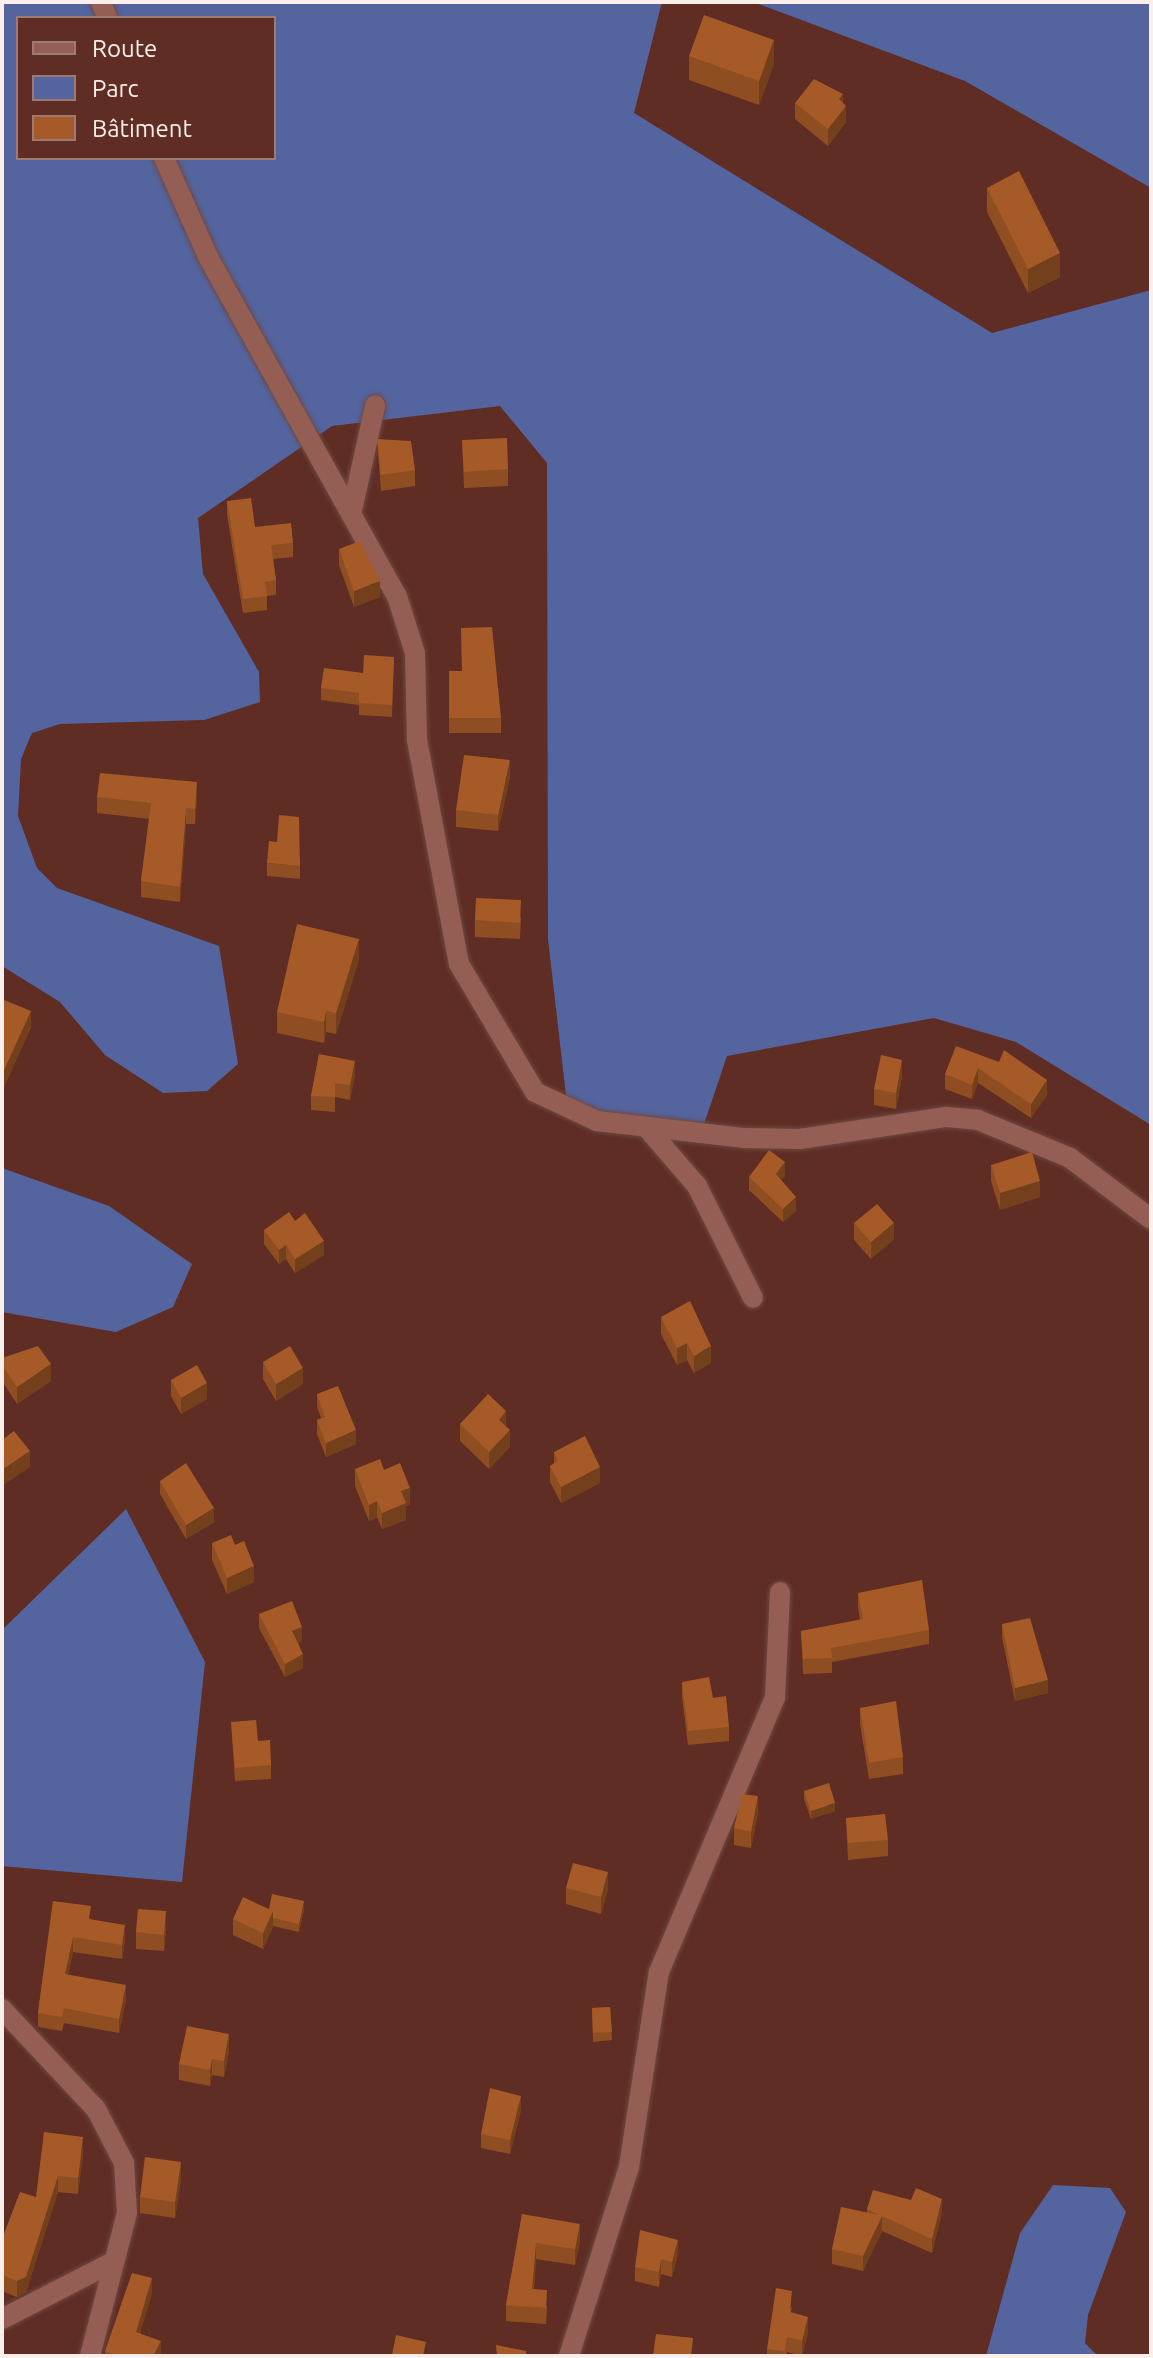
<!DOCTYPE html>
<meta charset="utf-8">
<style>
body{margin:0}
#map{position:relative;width:1153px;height:2358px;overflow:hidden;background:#5f2d24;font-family:Ubuntu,sans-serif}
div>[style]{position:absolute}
.green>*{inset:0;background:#54649f}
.roads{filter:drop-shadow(0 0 2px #6e4842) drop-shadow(0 0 2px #6e4842)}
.street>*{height:20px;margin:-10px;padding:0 10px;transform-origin:10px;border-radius:10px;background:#955e54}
.wall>*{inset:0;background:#8f4d22}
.shaded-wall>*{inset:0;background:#743f1b}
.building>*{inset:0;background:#a65a27}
span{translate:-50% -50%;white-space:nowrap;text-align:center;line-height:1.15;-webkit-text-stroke:6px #5f2d24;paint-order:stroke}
.frame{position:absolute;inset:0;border:4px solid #fbeeeb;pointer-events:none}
.legend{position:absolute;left:16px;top:16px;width:260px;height:144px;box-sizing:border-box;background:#5f2d24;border:2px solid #9d7a74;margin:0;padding:10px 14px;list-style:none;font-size:24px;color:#fbeeeb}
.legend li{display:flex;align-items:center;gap:16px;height:40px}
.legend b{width:40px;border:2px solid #9d7a74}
</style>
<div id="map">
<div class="green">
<div style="clip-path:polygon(evenodd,2px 2px,662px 2px,634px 113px,992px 333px,1151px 290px,1151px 1125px,1016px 1042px,934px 1018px,727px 1056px,701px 1133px,568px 1113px,548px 939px,547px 463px,500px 406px,332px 426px,198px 518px,203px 574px,259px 672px,260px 702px,204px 720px,60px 724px,32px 733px,21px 759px,18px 816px,37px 868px,57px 888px,219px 946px,238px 1064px,207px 1091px,163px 1093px,105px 1055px,60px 1002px,2px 966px,2px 2px,18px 18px,274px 18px,274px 158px,18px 158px,18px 18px)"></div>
<div style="clip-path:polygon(753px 2px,1151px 2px,1151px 188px,965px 81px)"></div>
<div style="clip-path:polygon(2px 1168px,109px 1206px,192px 1264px,173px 1307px,116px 1332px,2px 1312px)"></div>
<div style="clip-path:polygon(126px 1509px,205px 1662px,182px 1882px,2px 1866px,2px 1630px)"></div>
<div style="clip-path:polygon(1053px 2185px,1110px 2188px,1126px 2212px,1088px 2315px,1085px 2343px,1098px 2356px,986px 2356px,1020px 2233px)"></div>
</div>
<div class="roads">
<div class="street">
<div style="left:101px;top:2px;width:17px;rotate:69deg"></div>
<div style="left:164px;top:158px;width:108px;rotate:66deg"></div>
<div style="left:208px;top:257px;width:388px;rotate:60.9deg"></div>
<div style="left:397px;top:596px;width:60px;rotate:72.5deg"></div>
<div style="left:415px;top:653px;width:87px;rotate:88.7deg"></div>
<div style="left:417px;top:740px;width:228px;rotate:79.4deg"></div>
<div style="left:459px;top:964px;width:149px;rotate:59.3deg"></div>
<div style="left:535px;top:1092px;width:68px;rotate:25.1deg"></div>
<div style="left:597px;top:1121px;width:149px;rotate:6.6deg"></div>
<div style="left:745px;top:1138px;width:55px;rotate:1deg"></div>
<div style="left:800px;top:1139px;width:148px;rotate:-8.6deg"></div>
<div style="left:946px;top:1117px;width:32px;rotate:5deg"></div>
<div style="left:978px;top:1120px;width:100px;rotate:22.4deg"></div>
<div style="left:1070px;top:1158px;width:101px;rotate:37deg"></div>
<div style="left:352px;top:510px;width:107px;rotate:-77.5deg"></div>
<div style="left:647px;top:1128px;width:77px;rotate:49.2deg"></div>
<div style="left:697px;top:1186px;width:125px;rotate:63.4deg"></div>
<div style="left:2px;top:2009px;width:137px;rotate:46.8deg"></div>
<div style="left:96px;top:2109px;width:61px;rotate:62.6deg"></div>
<div style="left:124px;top:2163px;width:50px;rotate:86.6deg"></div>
<div style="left:127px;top:2213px;width:148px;rotate:104.5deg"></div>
<div style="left:2px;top:2319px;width:125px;rotate:-27.2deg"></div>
<div style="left:569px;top:2356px;width:198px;rotate:-72.4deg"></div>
<div style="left:629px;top:2167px;width:197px;rotate:-81.3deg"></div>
<div style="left:659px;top:1972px;width:298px;rotate:-67.1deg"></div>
<div style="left:775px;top:1698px;width:106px;rotate:-87.3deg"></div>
</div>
</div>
<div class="wall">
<div style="clip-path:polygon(689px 56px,774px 64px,759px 105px,689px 80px)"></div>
<div style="clip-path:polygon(795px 103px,843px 103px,846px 122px,828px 146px,795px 119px)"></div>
<div style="clip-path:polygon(987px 188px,1060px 277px,1028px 293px,987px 212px)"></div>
<div style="clip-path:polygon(377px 439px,415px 470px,415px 486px,381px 491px)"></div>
<div style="clip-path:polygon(462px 440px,508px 469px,508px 486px,464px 488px)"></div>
<div style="clip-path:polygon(227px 501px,255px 527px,293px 543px,293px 557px,273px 559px,276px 580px,276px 595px,267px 596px,267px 610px,243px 613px,227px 515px)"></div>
<div style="clip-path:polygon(339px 549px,380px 597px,354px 607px,339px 565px)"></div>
<div style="clip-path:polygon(394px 657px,392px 717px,359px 715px,359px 705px,321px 700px,321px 688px,363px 673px)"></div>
<div style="clip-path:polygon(449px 671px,462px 671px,501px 718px,501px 733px,449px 733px)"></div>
<div style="clip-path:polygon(510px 777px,498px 831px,456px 827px,456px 810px)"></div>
<div style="clip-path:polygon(97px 797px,197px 798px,195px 824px,186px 824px,180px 902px,141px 897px,141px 881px,149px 819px,97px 813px)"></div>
<div style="clip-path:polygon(267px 863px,300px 866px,300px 879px,267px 876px)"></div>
<div style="clip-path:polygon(521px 917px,520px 939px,475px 937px,475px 920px)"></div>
<div style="clip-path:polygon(359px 959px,336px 1034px,326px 1032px,324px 1043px,277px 1033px,277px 1012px)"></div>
<div style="clip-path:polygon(319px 1054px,355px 1075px,350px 1100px,335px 1097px,335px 1112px,311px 1110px,311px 1096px)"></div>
<div style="clip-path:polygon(999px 1062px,1047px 1095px,1031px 1118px,978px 1083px,972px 1099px,945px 1089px,945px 1074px)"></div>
<div style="clip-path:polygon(902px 1076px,896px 1109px,874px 1105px,874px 1089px)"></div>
<div style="clip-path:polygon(991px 1165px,1040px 1197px,1000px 1210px,991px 1181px)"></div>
<div style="clip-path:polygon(785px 1176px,781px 1180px,796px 1211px,783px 1222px,749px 1190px,749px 1177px)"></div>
<div style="clip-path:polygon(295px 1221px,324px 1255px,295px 1273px,286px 1259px,279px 1264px,264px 1244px,264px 1230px)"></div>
<div style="clip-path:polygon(854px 1223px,894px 1239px,871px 1259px,854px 1240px)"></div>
<div style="clip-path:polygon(661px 1317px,711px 1363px,694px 1373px,687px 1360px,677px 1365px,661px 1334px)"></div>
<div style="clip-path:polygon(2px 1358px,51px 1381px,17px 1404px,2px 1381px)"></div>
<div style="clip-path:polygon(263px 1362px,303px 1384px,276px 1401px,263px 1379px)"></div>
<div style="clip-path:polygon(171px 1380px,207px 1399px,181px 1414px,171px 1396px)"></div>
<div style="clip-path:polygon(317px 1394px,356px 1444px,326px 1457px,317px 1434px,317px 1420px,321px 1418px,317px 1407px)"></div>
<div style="clip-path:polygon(460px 1424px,506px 1427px,510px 1447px,489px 1469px,460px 1441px)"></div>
<div style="clip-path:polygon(554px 1452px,600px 1483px,561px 1503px,550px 1482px,550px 1466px,554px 1463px)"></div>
<div style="clip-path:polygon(355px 1469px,384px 1470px,410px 1504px,406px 1506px,406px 1520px,382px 1529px,377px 1517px,369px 1521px,355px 1486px)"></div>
<div style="clip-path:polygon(160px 1481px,214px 1522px,186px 1539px,160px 1494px)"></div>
<div style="clip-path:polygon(212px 1543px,254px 1582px,227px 1594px,212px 1560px)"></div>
<div style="clip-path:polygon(858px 1593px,929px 1630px,929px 1644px,832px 1662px,832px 1673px,803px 1674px,801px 1631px,860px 1620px,858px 1607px)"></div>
<div style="clip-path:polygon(259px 1614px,302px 1641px,298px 1642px,303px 1668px,285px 1677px,259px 1628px)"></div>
<div style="clip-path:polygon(1002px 1624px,1048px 1693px,1015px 1701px,1002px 1637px)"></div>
<div style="clip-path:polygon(682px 1682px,713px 1698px,729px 1727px,729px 1741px,688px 1745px,682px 1697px)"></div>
<div style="clip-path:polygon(860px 1708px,903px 1757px,903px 1774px,869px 1779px,860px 1724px)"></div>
<div style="clip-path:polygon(231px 1722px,258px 1741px,271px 1765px,271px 1779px,235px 1781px)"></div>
<div style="clip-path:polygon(804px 1791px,835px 1811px,811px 1819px,804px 1799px)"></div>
<div style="clip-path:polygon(758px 1812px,751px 1848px,734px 1845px,734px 1828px)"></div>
<div style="clip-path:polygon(846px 1818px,888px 1840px,888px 1856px,848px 1860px)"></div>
<div style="clip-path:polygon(566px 1888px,608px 1889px,601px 1914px,566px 1904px)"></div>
<div style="clip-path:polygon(53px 1901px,91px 1919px,125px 1940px,122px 1959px,73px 1952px,68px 1975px,126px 2000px,119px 2033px,64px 2023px,62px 2031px,38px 2027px,38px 2013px)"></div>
<div style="clip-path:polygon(269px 1909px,304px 1910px,299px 1932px,273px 1926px,263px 1949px,233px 1935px,233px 1919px)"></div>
<div style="clip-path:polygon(166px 1928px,164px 1951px,136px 1949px,136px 1932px)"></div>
<div style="clip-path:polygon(610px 2007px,612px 2040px,593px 2042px,592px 2008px)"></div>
<div style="clip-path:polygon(229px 2051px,224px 2077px,212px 2075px,210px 2086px,179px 2080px,179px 2064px)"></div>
<div style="clip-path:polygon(521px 2110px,510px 2154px,481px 2148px,481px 2134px)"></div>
<div style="clip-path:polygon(83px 2153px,78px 2194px,58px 2192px,26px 2292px,17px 2297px,2px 2291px,2px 2239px,36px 2197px)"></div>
<div style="clip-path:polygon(181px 2178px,175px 2218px,140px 2213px,140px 2197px)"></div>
<div style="clip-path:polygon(867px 2209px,942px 2213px,932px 2253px,882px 2231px,863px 2271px,832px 2264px,832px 2249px,867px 2212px)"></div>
<div style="clip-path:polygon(522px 2214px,580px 2240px,575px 2265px,536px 2259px,534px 2289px,547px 2306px,546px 2324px,506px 2321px,506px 2305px)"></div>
<div style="clip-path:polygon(678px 2254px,672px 2277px,661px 2274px,659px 2287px,635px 2281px,635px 2267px)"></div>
<div style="clip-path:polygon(152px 2293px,140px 2333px,161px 2356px,105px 2356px,105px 2351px)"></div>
<div style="clip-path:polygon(792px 2306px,791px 2312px,808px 2332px,802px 2356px,787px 2352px,786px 2356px,767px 2356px,767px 2349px)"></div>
</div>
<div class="shaded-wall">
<div style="clip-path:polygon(774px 40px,774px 64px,759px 105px,759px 81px)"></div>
<div style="clip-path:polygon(843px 94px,843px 110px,846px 106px,846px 122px,828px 146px,828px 129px,839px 99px)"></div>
<div style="clip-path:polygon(1060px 253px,1060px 277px,1028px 293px,1028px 269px)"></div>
<div style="clip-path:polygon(380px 581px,380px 597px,354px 607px,354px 591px)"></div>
<div style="clip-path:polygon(510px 760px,510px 777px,498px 831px,498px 815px)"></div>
<div style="clip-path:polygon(197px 782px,197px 798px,195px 824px,195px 809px)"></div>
<div style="clip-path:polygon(186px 808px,186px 824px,180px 902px,180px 887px)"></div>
<div style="clip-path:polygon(359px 939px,359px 959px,336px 1034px,336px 1013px)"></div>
<div style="clip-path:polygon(31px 1011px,31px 1028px,2px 1092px,2px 1075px)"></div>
<div style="clip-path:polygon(326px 1011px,326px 1032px,324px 1043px,324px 1022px)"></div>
<div style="clip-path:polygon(902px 1060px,902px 1076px,896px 1109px,896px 1093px)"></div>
<div style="clip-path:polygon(355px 1061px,355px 1075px,350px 1100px,350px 1085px)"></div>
<div style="clip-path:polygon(978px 1068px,978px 1083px,972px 1099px,972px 1085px)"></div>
<div style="clip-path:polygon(1047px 1080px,1047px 1095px,1031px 1118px,1031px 1104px)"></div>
<div style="clip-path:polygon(785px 1162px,785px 1176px,776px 1187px,776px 1174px)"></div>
<div style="clip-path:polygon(1040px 1181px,1040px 1197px,1000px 1210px,1000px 1193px)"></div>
<div style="clip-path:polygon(796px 1197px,796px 1211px,783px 1222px,783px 1209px)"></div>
<div style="clip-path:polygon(894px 1223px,894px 1239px,871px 1259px,871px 1242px)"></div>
<div style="clip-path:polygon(324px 1241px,324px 1255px,295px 1273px,295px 1259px)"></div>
<div style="clip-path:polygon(286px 1245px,286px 1259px,279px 1264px,279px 1250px)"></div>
<div style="clip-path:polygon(687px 1343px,687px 1360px,677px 1365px,677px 1348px)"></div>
<div style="clip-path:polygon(711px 1346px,711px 1363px,694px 1373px,694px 1356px)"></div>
<div style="clip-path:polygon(51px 1364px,51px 1381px,17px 1404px,17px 1387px)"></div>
<div style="clip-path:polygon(303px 1368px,303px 1384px,276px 1401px,276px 1384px)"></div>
<div style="clip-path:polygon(207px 1383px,207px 1399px,181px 1414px,181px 1398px)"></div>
<div style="clip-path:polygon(506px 1411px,506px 1428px,499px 1420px)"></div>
<div style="clip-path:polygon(356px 1430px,356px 1444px,326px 1457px,326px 1443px)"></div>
<div style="clip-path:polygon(510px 1430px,510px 1447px,489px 1469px,489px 1452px)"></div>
<div style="clip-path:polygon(30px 1451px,30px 1467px,2px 1486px,2px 1470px)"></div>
<div style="clip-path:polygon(600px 1467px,600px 1483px,561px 1503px,561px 1487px)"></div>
<div style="clip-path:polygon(410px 1488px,410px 1504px,406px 1506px,406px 1520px,382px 1529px,382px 1513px,401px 1491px)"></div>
<div style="clip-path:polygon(377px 1501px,377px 1517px,369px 1521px,369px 1505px)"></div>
<div style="clip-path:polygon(214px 1508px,214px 1522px,186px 1539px,186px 1525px)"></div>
<div style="clip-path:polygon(254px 1566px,254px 1582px,227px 1594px,227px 1578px)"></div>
<div style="clip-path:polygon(4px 1589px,4px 1605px,2px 1607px,2px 1591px)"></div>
<div style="clip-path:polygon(302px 1627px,302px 1641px,292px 1645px,292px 1631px)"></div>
<div style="clip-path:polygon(303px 1654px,303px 1668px,285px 1677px,285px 1664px)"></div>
<div style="clip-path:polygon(1048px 1680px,1048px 1693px,1015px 1701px,1015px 1688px)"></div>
<div style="clip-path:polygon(758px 1796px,758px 1812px,751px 1848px,751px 1832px)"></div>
<div style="clip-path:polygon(835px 1803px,835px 1811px,811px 1819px,811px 1811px)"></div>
<div style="clip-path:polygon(608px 1872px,608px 1889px,601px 1914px,601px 1897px)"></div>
<div style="clip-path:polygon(304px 1901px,304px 1910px,299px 1932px,299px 1924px)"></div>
<div style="clip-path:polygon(166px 1911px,166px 1928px,164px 1951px,164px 1935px)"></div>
<div style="clip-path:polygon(273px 1911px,273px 1927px,263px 1949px,263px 1933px)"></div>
<div style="clip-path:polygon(125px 1925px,125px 1940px,122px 1959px,122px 1945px)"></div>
<div style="clip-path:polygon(73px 1937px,73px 1952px,65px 1988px,65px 1974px)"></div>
<div style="clip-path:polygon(126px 1985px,126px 2000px,119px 2033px,119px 2019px)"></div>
<div style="clip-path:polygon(229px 2034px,229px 2051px,224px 2077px,224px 2061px)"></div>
<div style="clip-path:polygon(212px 2059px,212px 2075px,210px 2086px,210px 2070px)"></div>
<div style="clip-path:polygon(521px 2096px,521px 2110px,510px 2154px,510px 2140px)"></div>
<div style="clip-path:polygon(83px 2137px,83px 2153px,78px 2194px,78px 2178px)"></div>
<div style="clip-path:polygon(181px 2162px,181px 2178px,175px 2218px,175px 2202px)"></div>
<div style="clip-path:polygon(58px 2176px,58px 2192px,26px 2292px,17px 2297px,17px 2281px)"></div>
<div style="clip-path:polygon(942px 2199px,942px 2213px,932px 2253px,932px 2239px)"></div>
<div style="clip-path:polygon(882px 2216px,882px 2231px,863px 2271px,863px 2256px)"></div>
<div style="clip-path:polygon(580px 2224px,580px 2240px,575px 2265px,575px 2249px)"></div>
<div style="clip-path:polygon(678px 2240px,678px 2254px,672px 2277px,672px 2262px)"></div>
<div style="clip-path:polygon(536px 2243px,536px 2259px,532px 2305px,532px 2289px)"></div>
<div style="clip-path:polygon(661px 2259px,661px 2274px,659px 2287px,659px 2272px)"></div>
<div style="clip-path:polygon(152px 2278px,152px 2293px,136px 2346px,136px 2332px)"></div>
<div style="clip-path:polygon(808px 2317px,808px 2332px,802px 2356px,802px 2341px)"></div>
<div style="clip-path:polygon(161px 2341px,161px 2356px,153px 2356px)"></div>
</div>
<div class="building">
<div style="clip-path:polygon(704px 15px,774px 40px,759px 81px,689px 56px)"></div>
<div style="clip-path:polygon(814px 79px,843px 94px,839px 99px,846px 106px,828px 129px,795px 103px)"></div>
<div style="clip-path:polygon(1019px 171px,1060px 253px,1028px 269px,987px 188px)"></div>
<div style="clip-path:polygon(507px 438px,508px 469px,464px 472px,462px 440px)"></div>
<div style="clip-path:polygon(377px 439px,411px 441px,415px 470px,381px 475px)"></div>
<div style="clip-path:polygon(251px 498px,255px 527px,291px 523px,293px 543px,271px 545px,276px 580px,265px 582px,267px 596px,243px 599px,227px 501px)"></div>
<div style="clip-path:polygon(360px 541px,380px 581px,354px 591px,339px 549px)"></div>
<div style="clip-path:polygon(492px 627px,501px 718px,449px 718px,449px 671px,462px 671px,461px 628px)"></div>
<div style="clip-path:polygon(364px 655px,394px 657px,392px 705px,359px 703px,359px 693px,321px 688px,324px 668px,363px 673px)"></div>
<div style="clip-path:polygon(464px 755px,510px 760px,498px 815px,456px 810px)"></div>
<div style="clip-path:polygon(100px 773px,197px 782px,195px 809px,186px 808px,180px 887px,141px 881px,151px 803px,97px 797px)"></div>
<div style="clip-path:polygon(279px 815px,299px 817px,300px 866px,267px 863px,269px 841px,277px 842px)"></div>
<div style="clip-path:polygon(476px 898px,521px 900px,520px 923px,475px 920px)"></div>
<div style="clip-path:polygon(297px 924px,359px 939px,336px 1013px,326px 1011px,324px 1022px,277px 1012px)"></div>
<div style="clip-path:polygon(2px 999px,31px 1011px,2px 1075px)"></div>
<div style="clip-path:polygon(956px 1046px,999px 1062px,1004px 1050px,1047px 1080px,1031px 1104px,978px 1068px,972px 1085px,945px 1074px)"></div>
<div style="clip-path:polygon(319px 1054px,355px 1061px,350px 1085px,335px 1083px,335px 1097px,311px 1096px)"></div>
<div style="clip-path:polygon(881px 1055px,902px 1060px,896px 1093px,874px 1089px)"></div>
<div style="clip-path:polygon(769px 1150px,785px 1162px,776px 1174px,796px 1197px,783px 1209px,749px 1177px)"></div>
<div style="clip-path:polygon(1032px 1152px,1040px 1181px,1000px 1193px,991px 1165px)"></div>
<div style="clip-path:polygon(877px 1204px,894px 1223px,871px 1242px,854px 1223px)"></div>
<div style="clip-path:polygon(289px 1212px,295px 1221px,305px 1213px,324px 1241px,295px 1259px,286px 1245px,279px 1250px,264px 1230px)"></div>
<div style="clip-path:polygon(690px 1301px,711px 1346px,694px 1356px,687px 1343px,677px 1348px,661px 1317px)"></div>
<div style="clip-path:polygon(38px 1346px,51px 1364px,17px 1387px,2px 1365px,2px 1358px)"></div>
<div style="clip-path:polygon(290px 1346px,303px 1368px,276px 1384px,263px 1362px)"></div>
<div style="clip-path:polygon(197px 1365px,207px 1383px,181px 1398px,171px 1380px)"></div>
<div style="clip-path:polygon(338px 1386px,356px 1430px,326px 1443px,317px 1420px,325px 1417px,317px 1394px)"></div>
<div style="clip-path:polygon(488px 1394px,506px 1411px,499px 1420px,510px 1430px,489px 1452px,460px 1424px)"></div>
<div style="clip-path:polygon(14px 1431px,30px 1451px,2px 1470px,2px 1440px)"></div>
<div style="clip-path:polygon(585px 1436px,600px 1467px,561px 1487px,550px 1466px,558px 1461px,554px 1452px)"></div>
<div style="clip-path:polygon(380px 1459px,384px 1470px,400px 1463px,410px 1488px,401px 1491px,406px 1503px,382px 1513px,377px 1501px,369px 1505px,355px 1469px)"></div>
<div style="clip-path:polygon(186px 1463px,214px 1508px,186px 1525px,160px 1481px)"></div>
<div style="clip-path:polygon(231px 1535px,235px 1545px,244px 1541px,254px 1566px,227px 1578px,212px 1543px)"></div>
<div style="clip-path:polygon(922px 1580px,929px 1630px,831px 1648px,832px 1658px,803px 1659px,801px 1631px,863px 1619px,858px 1593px)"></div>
<div style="clip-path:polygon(292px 1601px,302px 1627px,292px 1631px,303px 1654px,285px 1664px,259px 1614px)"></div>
<div style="clip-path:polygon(1030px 1618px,1048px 1680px,1015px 1688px,1002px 1624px)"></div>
<div style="clip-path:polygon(709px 1677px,713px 1698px,726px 1696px,729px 1727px,688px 1731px,682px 1682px)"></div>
<div style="clip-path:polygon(896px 1701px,903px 1757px,869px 1763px,860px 1708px)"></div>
<div style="clip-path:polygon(256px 1720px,258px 1741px,270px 1740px,271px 1765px,235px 1768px,231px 1722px)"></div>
<div style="clip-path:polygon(829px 1783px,835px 1803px,811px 1811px,804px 1791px)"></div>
<div style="clip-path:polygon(742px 1794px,758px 1796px,751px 1832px,734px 1828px)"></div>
<div style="clip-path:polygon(885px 1814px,888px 1840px,848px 1843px,846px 1818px)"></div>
<div style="clip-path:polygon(573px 1863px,608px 1872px,601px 1897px,566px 1888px)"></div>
<div style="clip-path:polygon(272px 1894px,304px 1901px,299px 1924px,273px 1918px,273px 1911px,269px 1909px)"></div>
<div style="clip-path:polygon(243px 1897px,273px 1911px,263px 1933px,233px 1919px)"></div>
<div style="clip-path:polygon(53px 1901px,91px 1906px,89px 1919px,125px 1925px,122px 1945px,73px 1937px,65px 1974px,126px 1985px,119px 2019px,64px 2008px,62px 2017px,38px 2013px)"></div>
<div style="clip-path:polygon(138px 1909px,166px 1911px,164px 1935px,136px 1932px)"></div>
<div style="clip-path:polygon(610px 2007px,612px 2032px,593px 2033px,592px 2008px)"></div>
<div style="clip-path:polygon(187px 2026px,229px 2034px,224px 2061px,212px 2059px,210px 2070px,179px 2064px)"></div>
<div style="clip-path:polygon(490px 2088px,521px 2096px,510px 2140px,481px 2134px)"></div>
<div style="clip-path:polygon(44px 2132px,83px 2137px,78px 2178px,58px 2176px,26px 2277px,17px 2281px,2px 2275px,2px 2239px,20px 2192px,36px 2197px)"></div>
<div style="clip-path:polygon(145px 2157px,181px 2162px,175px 2202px,140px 2197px)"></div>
<div style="clip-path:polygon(916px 2188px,942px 2199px,932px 2239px,882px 2216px,863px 2256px,832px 2249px,841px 2207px,879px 2215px,867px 2209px,873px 2190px,911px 2200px)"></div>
<div style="clip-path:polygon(522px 2214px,580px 2224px,575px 2249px,536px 2243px,532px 2289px,547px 2290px,546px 2308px,506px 2305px)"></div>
<div style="clip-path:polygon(640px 2230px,678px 2240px,672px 2262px,661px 2259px,659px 2272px,635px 2267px)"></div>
<div style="clip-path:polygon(132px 2273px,152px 2278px,136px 2332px,161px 2341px,153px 2356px,118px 2356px,105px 2351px)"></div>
<div style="clip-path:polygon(776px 2288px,792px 2291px,790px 2312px,808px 2317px,802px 2341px,787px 2337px,785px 2351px,767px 2349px)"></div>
<div style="clip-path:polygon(656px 2334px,693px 2338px,691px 2356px,653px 2356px)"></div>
<div style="clip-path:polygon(396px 2335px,426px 2342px,423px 2356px,392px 2355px)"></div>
<div style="clip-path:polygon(496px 2345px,526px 2351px,526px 2356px,497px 2356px)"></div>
</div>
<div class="frame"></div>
<ul class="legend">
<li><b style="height:10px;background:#955e54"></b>Route</li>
<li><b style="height:22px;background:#54649f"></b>Parc</li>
<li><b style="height:22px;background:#a65a27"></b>Bâtiment</li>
</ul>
</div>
